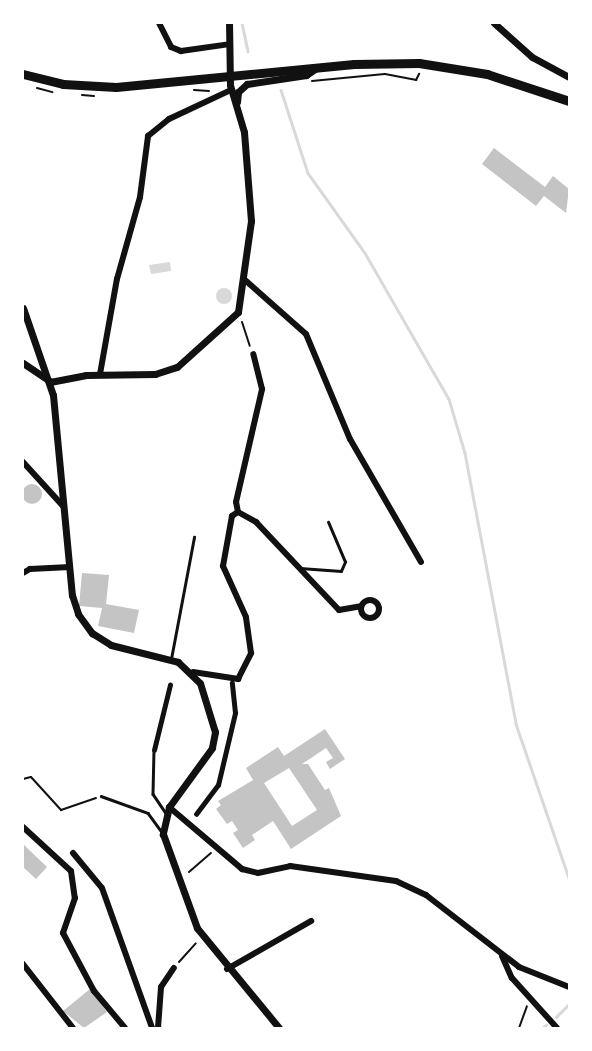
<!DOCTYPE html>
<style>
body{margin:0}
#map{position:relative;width:592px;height:1051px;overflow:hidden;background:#fff;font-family:"Libre Baskerville",serif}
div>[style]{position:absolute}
.water>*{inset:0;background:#d9d9d9}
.round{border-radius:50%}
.stream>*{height:2.5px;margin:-1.25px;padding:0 1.25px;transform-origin:1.25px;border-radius:1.25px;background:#d9d9d9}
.building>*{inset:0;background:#c4c4c4}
.path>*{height:2px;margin:-1px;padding:0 1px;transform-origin:1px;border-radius:1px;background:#111}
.service>*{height:2.5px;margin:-1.25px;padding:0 1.25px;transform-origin:1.25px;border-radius:1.25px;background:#111}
.pedestrian>*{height:4.5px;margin:-2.25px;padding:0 2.25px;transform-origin:2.25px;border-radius:2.25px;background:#111}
.minor>*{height:6px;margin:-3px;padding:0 3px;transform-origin:3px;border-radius:3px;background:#111}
.minor>.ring{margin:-3px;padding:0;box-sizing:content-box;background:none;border:6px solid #111;border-radius:50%}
.tertiary>*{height:7px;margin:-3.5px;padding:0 3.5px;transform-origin:3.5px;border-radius:3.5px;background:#111}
.secondary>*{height:9px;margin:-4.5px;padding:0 4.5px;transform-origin:4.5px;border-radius:4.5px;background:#111}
span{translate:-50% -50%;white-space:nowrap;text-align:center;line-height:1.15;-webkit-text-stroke:6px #fff;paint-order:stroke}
.frame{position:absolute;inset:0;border:24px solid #fff;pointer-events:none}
</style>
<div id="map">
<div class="water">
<div style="clip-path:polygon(170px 262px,171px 271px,151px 274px,149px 265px)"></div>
<div class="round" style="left:216px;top:288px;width:16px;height:16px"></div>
</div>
<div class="stream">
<div style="left:242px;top:23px;width:29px;rotate:78deg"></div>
<div style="left:281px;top:90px;width:87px;rotate:72deg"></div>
<div style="left:308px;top:173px;width:98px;rotate:54.5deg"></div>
<div style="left:365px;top:253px;width:168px;rotate:60.1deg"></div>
<div style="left:449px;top:399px;width:56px;rotate:73.5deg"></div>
<div style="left:465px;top:453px;width:276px;rotate:79.3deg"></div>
<div style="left:516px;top:724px;width:163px;rotate:71deg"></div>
<div style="left:556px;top:1017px;width:18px;rotate:-45deg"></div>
<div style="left:542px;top:1028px;width:5px;rotate:-37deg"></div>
</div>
<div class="building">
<div style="clip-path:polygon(494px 148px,545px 187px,553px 176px,569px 189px,566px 213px,544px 196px,536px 206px,482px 164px)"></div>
<div class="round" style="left:22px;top:484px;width:20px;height:20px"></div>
<div style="clip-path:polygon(82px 573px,109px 575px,106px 604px,139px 610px,134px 633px,98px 626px,102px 608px,79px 606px)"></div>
<div style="clip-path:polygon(evenodd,325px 729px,345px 759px,330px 769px,326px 762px,333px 758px,326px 748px,302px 764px,308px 764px,325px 790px,329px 788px,341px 816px,291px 849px,273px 821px,252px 835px,255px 840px,243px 848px,233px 833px,238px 830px,232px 821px,227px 824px,216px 809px,221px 805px,218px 801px,253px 780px,246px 768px,278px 747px,284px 756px,325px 729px,289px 768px,317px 810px,292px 826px,264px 783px,289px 768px)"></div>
<div style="clip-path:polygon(23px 844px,47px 867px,36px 879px,23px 867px)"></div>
<div style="clip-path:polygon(90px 989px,107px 1012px,84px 1028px,63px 1011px)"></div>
</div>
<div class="path">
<div style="left:312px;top:81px;width:73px;rotate:-5.5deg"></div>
<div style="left:385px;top:74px;width:32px;rotate:11deg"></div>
<div style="left:416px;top:80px;width:7px;rotate:-63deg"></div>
<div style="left:37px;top:88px;width:16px;rotate:15deg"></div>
<div style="left:194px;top:90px;width:15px;rotate:4deg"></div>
<div style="left:82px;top:95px;width:12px;rotate:5deg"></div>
<div style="left:242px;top:322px;width:25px;rotate:72deg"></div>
<div style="left:23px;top:779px;width:8px;rotate:-14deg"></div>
<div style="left:31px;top:777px;width:45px;rotate:47.7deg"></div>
<div style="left:61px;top:810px;width:37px;rotate:-19deg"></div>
<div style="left:189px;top:872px;width:29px;rotate:-41deg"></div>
<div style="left:179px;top:962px;width:25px;rotate:-48deg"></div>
<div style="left:519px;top:1028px;width:23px;rotate:-70deg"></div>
</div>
<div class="service">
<div style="left:300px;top:568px;width:41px;rotate:4.2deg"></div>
<div style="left:341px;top:571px;width:10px;rotate:-66deg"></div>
<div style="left:345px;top:562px;width:43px;rotate:-113deg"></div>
<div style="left:171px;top:659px;width:124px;rotate:-79.3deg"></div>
<div style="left:154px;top:750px;width:44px;rotate:91.3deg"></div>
<div style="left:153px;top:794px;width:23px;rotate:56deg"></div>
<div style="left:101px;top:796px;width:50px;rotate:19.9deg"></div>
<div style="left:148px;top:813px;width:24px;rotate:54deg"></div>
</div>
<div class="pedestrian">
<div style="left:154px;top:750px;width:67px;rotate:-76.2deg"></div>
<div style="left:196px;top:814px;width:36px;rotate:-53deg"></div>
<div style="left:218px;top:785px;width:74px;rotate:-76.7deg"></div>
<div style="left:235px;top:713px;width:30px;rotate:-96deg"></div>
</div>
<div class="minor">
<div style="left:159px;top:23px;width:27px;rotate:63deg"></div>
<div style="left:171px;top:47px;width:11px;rotate:22deg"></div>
<div style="left:181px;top:51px;width:49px;rotate:-8.1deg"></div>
<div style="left:245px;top:280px;width:81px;rotate:41.5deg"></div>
<div style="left:306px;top:334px;width:114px;rotate:67.3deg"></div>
<div style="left:350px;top:439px;width:142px;rotate:60deg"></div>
<div style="left:100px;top:374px;width:97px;rotate:-79.9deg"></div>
<div style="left:117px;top:279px;width:85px;rotate:-74.3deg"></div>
<div style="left:140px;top:197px;width:62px;rotate:-82.5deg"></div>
<div style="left:148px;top:136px;width:27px;rotate:-39deg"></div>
<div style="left:169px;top:119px;width:68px;rotate:-25.1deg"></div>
<div style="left:23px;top:462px;width:61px;rotate:47.7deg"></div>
<div style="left:238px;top:512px;width:21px;rotate:29deg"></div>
<div style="left:256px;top:522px;width:121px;rotate:46.7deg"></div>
<div style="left:339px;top:610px;width:22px;rotate:-10deg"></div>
<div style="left:238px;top:512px;width:10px;rotate:-101deg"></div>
<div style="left:236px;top:502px;width:116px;rotate:-77deg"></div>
<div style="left:262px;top:389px;width:36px;rotate:-104deg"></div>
<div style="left:23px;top:573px;width:8px;rotate:-30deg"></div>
<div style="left:30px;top:569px;width:40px;rotate:-2.9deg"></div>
<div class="ring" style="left:361px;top:600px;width:12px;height:12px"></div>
<div style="left:193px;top:672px;width:46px;rotate:8.8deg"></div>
<div style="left:238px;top:679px;width:29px;rotate:-63deg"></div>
<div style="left:251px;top:653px;width:36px;rotate:-98deg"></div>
<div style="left:246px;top:617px;width:56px;rotate:-114.3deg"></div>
<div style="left:223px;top:566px;width:51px;rotate:-79.8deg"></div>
<div style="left:232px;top:516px;width:7px;rotate:-34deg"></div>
<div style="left:169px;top:807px;width:96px;rotate:40.3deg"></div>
<div style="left:242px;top:869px;width:16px;rotate:14deg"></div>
<div style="left:258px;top:873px;width:33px;rotate:-12deg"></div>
<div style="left:290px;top:866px;width:107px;rotate:8.1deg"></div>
<div style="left:396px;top:881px;width:33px;rotate:25deg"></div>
<div style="left:426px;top:895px;width:118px;rotate:37.7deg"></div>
<div style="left:519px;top:967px;width:54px;rotate:21.8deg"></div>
<div style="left:23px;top:827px;width:65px;rotate:42.5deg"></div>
<div style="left:71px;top:871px;width:27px;rotate:82deg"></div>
<div style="left:75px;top:898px;width:37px;rotate:109deg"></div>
<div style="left:63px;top:933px;width:66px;rotate:61.9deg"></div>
<div style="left:94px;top:991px;width:48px;rotate:50deg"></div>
<div style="left:73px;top:853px;width:45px;rotate:50.4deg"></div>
<div style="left:102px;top:888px;width:149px;rotate:70.3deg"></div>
<div style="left:502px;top:956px;width:24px;rotate:66deg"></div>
<div style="left:512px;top:978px;width:67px;rotate:48deg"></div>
<div style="left:23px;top:964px;width:81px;rotate:52deg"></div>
<div style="left:227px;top:969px;width:97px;rotate:-29.7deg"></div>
<div style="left:158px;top:1028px;width:41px;rotate:-85.8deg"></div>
<div style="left:161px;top:987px;width:23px;rotate:-56deg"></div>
</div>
<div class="tertiary">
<div style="left:494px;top:23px;width:51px;rotate:41.8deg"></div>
<div style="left:532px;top:57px;width:42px;rotate:28.4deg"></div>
<div style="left:237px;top:102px;width:10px;rotate:-84deg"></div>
<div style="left:238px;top:92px;width:12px;rotate:-42deg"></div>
<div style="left:247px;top:84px;width:60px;rotate:-8.7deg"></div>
<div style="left:306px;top:75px;width:11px;rotate:-34deg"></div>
<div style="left:23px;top:308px;width:92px;rotate:71deg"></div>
<div style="left:53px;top:395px;width:201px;rotate:84.6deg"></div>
<div style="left:72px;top:595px;width:20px;rotate:72deg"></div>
<div style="left:78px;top:614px;width:24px;rotate:54deg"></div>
<div style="left:92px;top:633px;width:22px;rotate:32deg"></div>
<div style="left:111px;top:645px;width:69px;rotate:14.2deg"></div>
<div style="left:178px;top:662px;width:30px;rotate:44deg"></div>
<div style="left:200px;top:683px;width:51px;rotate:73deg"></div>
<div style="left:215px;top:732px;width:16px;rotate:101deg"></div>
<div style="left:212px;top:748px;width:73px;rotate:126.1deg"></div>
<div style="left:169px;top:807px;width:28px;rotate:103deg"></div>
<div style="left:163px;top:834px;width:100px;rotate:70.1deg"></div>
<div style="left:197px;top:928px;width:129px;rotate:50.6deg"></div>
<div style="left:23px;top:363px;width:32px;rotate:34deg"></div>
<div style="left:50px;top:382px;width:37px;rotate:-11deg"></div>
<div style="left:86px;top:375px;width:69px;rotate:-0.8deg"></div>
<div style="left:155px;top:374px;width:23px;rotate:-18deg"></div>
<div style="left:177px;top:367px;width:82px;rotate:-42deg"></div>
<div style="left:238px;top:312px;width:92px;rotate:-81.9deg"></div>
<div style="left:251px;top:221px;width:89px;rotate:-94.5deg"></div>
<div style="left:244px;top:132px;width:49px;rotate:-106.6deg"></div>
<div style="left:230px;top:85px;width:62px;rotate:-90.9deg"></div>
</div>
<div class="secondary">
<div style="left:23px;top:74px;width:41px;rotate:14deg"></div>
<div style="left:63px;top:84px;width:53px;rotate:3.2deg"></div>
<div style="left:116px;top:87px;width:239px;rotate:-5.5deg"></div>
<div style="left:354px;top:64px;width:65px;rotate:-0.9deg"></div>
<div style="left:419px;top:63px;width:69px;rotate:9.2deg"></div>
<div style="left:487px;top:74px;width:86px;rotate:18.2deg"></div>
</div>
<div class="frame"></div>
</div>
